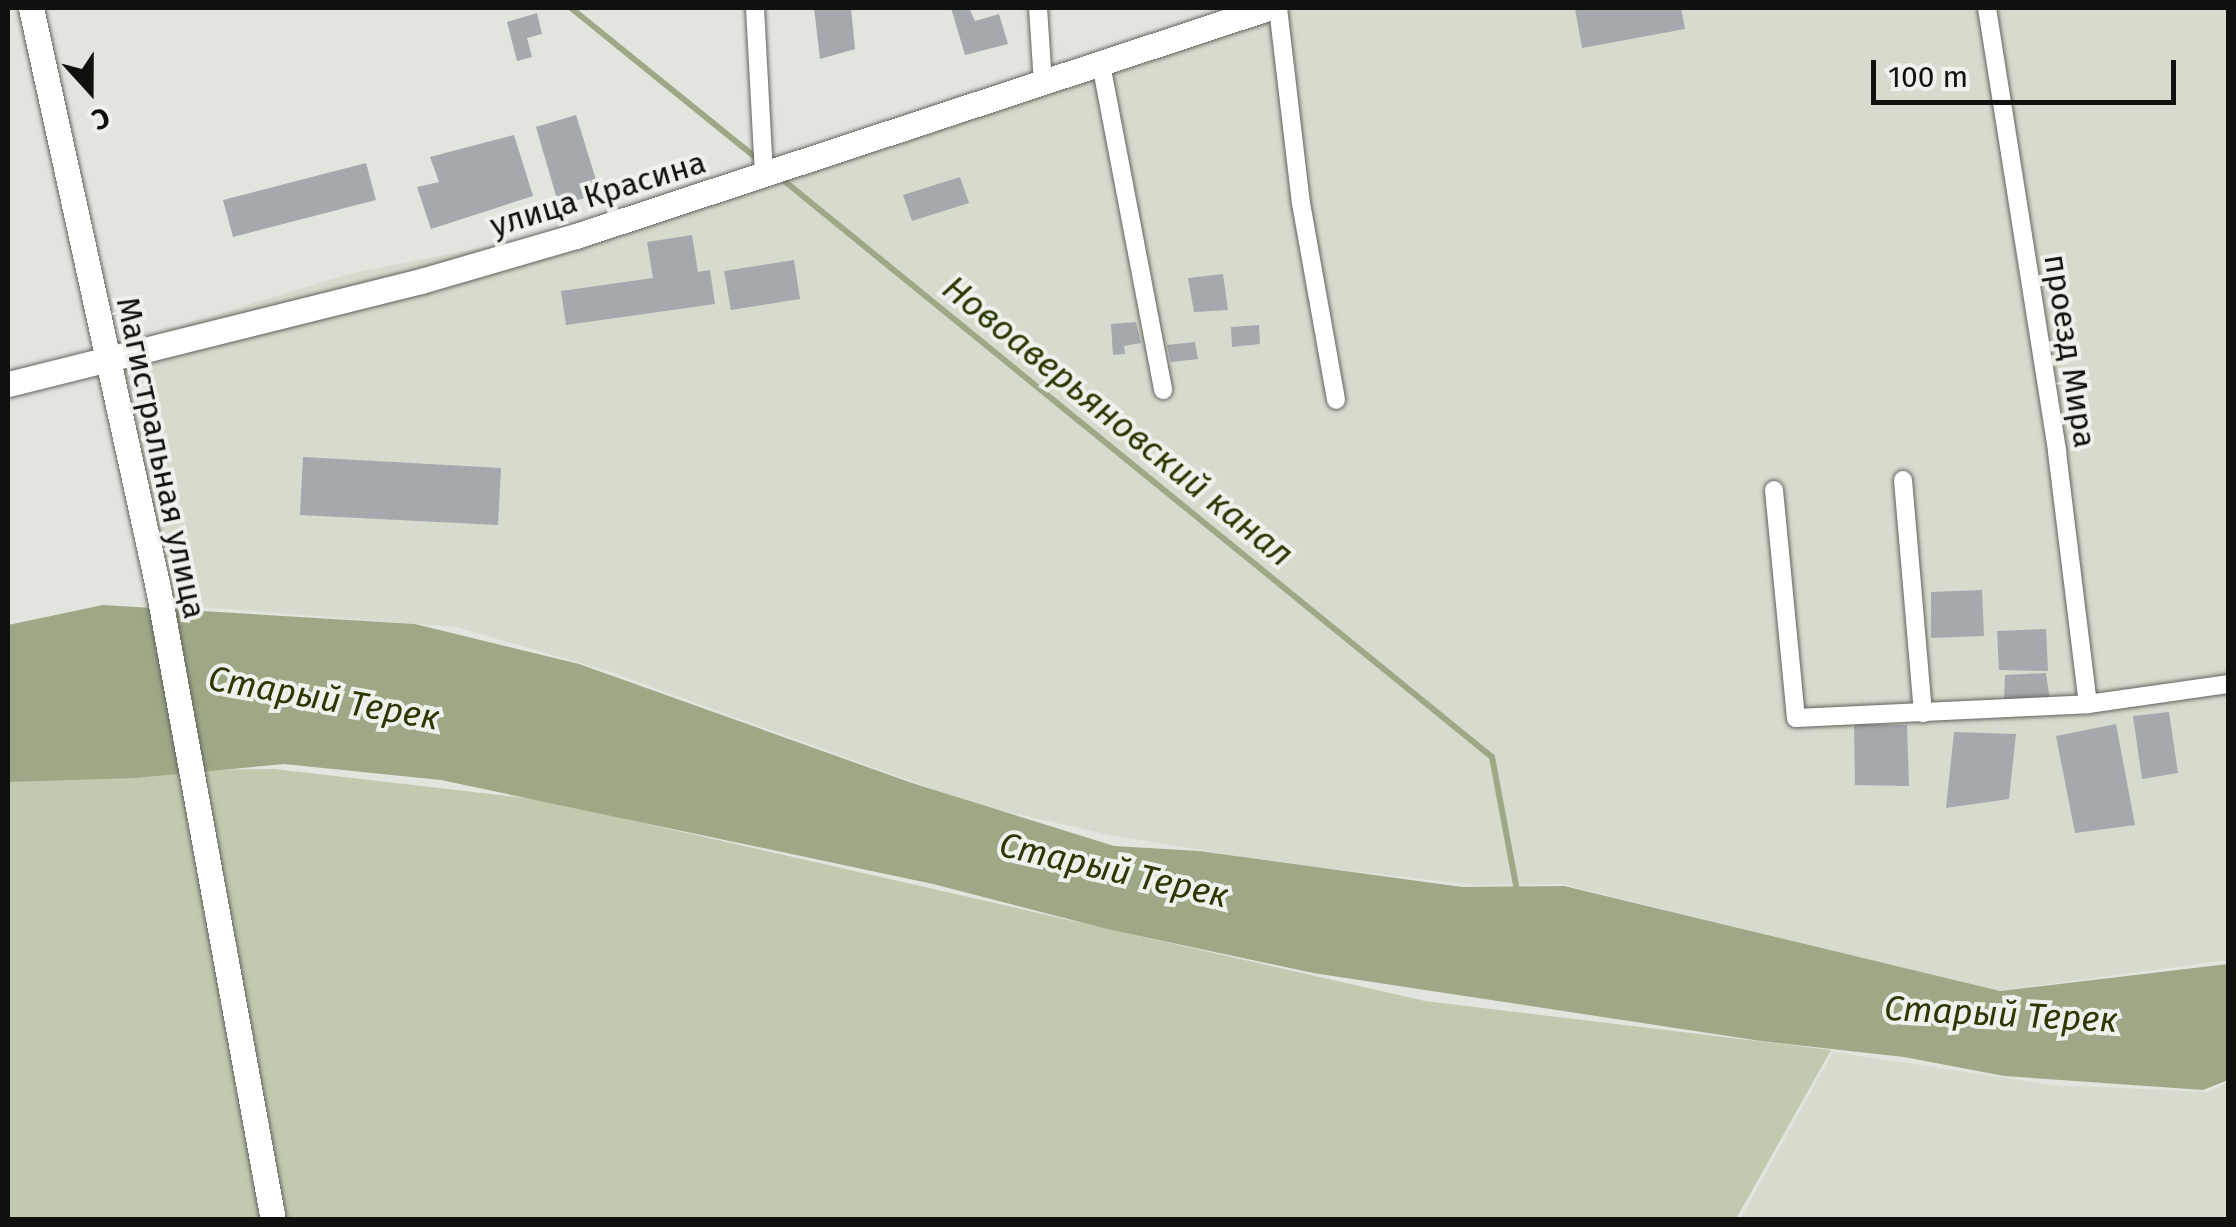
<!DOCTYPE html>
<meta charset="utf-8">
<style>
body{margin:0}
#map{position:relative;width:2236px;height:1227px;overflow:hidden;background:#e2e4de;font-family:"Fira Sans",sans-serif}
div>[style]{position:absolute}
.built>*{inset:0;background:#d7dbce}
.green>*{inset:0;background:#c1c9af}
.water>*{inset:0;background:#9ea886}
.stream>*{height:6px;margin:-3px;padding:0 3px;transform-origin:3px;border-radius:3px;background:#9ea886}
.building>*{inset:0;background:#a5a8ac}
.roads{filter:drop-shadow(0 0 2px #62635e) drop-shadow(0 0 2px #62635e)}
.street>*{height:18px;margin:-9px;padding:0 9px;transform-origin:9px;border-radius:9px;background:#fff}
.secondary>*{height:25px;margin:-12.5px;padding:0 12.5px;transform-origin:12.5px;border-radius:12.5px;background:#fff}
span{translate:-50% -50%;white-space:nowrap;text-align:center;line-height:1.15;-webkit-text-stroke:8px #eff1ec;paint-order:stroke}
.street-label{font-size:32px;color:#10110f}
.water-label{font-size:35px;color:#2c3800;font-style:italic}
.frame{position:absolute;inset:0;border:10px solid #10110f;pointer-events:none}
.north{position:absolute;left:40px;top:40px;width:100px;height:100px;-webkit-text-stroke:8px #eff1ec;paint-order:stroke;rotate:159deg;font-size:28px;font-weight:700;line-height:40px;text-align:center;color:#10110f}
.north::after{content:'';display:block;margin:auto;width:35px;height:45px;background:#10110f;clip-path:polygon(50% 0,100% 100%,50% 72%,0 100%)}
.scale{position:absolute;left:1871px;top:60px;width:305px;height:45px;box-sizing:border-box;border:5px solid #10110f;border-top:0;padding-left:12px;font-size:30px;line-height:35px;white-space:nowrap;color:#10110f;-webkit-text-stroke:8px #eff1ec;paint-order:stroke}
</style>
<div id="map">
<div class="built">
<div style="clip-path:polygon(1290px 8px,2228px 8px,2228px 960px,1996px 991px,1561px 884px,1476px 885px,1280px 863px,1115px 836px,974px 804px,611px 672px,457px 627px,150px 603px,98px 351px,352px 273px,631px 219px)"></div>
<div style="clip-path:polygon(1833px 1052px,2052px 1085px,2208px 1092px,2228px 1083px,2228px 1219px,1740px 1219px)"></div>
</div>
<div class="green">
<div style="clip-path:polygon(274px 769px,542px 800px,1425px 1001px,1831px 1050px,1736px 1219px,8px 1220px,8px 779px,48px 771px)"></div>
</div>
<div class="water">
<div style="clip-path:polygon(103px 605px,415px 624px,579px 664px,912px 783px,1114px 846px,1199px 851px,1462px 887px,1564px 886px,2000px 991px,2228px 964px,2228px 1080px,2203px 1090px,2004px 1076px,1904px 1057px,1761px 1041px,1313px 973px,1107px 929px,933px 884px,441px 780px,284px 764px,135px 778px,8px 782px,8px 625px)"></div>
</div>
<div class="stream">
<div style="left:571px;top:8px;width:243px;rotate:39deg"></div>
<div style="left:777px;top:175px;width:922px;rotate:39.15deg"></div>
<div style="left:1492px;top:757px;width:136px;rotate:79.4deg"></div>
</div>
<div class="building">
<div style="clip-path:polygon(814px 8px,851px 8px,855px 49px,820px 59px)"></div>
<div style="clip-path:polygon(951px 8px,969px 8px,975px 21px,999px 14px,1008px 44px,965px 55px)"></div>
<div style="clip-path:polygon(1575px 8px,1681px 8px,1685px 29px,1582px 48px)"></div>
<div style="clip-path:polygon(537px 13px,542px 34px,527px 38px,532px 57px,517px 61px,507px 22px)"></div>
<div style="clip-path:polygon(576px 115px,600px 193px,559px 206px,536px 127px)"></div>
<div style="clip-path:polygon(514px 135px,533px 196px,431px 229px,417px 187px,439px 182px,430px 157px)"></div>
<div style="clip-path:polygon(366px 163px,376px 200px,233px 237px,223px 200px)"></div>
<div style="clip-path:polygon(960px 177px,969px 203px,912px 221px,903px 195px)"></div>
<div style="clip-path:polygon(692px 235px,698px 272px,710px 270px,715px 304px,566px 325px,561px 291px,653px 278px,647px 242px)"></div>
<div style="clip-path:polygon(794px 260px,800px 299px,731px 310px,724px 271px)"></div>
<div style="clip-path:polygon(1223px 274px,1228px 310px,1194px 312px,1188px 278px)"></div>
<div style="clip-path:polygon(1136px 322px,1141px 343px,1124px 346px,1125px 354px,1113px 355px,1111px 324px)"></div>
<div style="clip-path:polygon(1259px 325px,1260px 344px,1232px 347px,1231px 327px)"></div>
<div style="clip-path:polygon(1195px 342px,1198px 359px,1171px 362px,1167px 345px)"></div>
<div style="clip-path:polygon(303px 457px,501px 468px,498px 525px,300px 515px)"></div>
<div style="clip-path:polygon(1982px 590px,1984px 636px,1931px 638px,1931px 592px)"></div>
<div style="clip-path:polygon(2046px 629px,2048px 671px,1999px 670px,1997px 631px)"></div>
<div style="clip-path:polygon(2046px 673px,2050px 701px,2004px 703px,2005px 675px)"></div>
<div style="clip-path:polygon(2169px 712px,2178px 773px,2142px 779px,2133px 716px)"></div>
<div style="clip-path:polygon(1854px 724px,1907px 725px,1909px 786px,1855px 785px)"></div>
<div style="clip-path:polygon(2116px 724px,2135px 825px,2075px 833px,2056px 736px)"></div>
<div style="clip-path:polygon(1954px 732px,2016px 734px,2009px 799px,1946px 808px)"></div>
</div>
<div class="roads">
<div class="street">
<div style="left:755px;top:8px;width:168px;rotate:86.9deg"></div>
<div style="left:1038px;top:8px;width:76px;rotate:86.2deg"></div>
<div style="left:1278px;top:8px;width:196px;rotate:83.3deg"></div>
<div style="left:1301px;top:203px;width:200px;rotate:79.9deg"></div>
<div style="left:1987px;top:8px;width:449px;rotate:81deg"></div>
<div style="left:2057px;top:452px;width:254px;rotate:83deg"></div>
<div style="left:1101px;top:64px;width:332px;rotate:79.2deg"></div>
<div style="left:1903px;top:480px;width:234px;rotate:85.1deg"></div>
<div style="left:1774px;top:490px;width:229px;rotate:84.5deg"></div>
<div style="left:1796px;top:718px;width:292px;rotate:-2.7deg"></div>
<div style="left:2088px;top:704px;width:141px;rotate:-8.1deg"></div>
</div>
<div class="secondary">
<div style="left:31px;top:8px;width:594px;rotate:77.65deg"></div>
<div style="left:158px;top:588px;width:642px;rotate:79.69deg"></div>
<div style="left:8px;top:384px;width:426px;rotate:-14deg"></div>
<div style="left:421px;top:281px;width:161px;rotate:-16.2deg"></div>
<div style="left:576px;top:236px;width:729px;rotate:-18.24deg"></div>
</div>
</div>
<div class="street-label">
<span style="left:598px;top:194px;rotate:-17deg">улица Красина</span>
<span style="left:2070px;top:351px;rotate:81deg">проезд Мира</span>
<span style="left:161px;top:458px;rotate:78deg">Магистральная улица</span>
</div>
<div class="water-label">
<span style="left:1118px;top:421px;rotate:39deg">Новоаверьяновский канал</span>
<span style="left:324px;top:698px;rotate:10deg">Старый Терек</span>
<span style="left:1114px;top:870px;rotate:13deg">Старый Терек</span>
<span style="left:2001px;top:1014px;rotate:3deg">Старый Терек</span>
</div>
<div class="frame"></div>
<div class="north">С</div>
<div class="scale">100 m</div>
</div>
